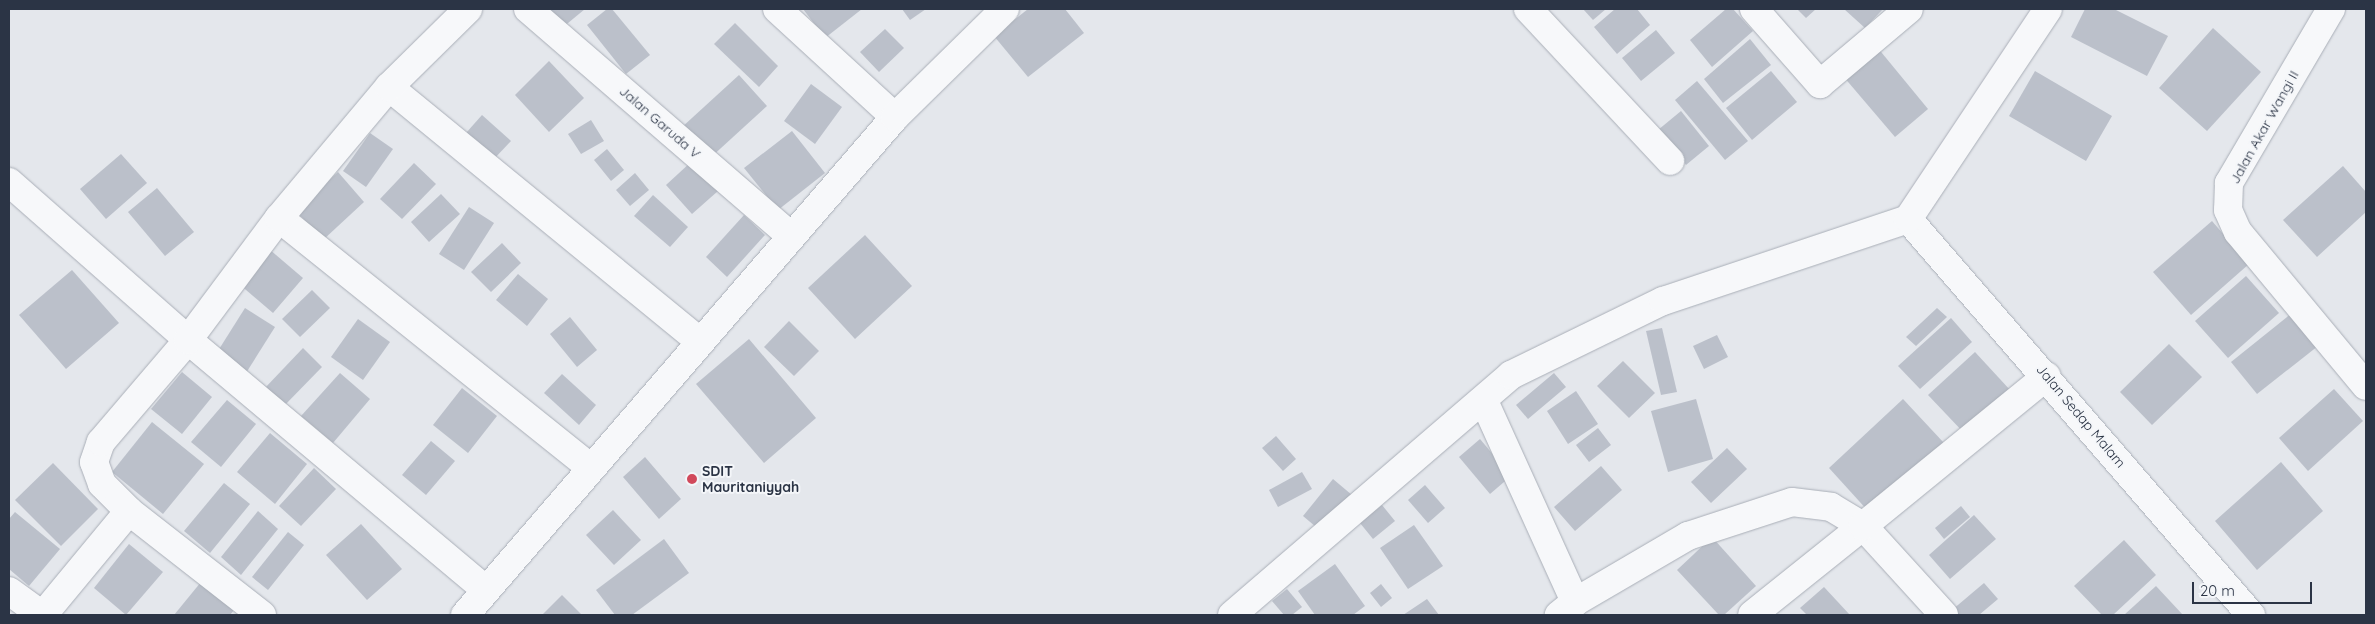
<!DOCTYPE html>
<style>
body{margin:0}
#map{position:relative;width:2375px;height:624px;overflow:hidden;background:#e4e7ec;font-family:Quicksand,sans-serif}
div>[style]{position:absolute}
.building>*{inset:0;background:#bbc0ca}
.roads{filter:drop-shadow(0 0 1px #a9aeb7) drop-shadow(0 0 1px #a9aeb7)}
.street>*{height:28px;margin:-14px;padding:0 14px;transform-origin:14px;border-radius:14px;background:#f7f8fa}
.dots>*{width:14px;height:14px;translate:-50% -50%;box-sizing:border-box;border:2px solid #f4f6f9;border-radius:50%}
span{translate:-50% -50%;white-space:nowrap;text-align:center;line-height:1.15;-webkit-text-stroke:4px #f4f6f9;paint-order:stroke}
.street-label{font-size:14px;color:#2b3445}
.poi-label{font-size:14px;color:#2b3445;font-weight:700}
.left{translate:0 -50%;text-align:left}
.frame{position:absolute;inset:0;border:10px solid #2b3445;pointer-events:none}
.scale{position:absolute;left:2192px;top:582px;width:120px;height:22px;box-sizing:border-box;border:2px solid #2b3445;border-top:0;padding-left:6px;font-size:15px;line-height:18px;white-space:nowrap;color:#2b3445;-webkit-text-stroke:4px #f4f6f9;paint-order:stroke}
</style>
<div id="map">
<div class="building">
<div style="clip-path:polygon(546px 9px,585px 9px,562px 28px)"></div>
<div style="clip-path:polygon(607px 9px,612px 9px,650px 55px,626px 74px,587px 25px)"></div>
<div style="clip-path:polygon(803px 9px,862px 9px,825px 38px)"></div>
<div style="clip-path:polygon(902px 9px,926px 9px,910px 20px)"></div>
<div style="clip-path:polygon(1028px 9px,1065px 9px,1084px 33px,1028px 77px,994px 36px)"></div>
<div style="clip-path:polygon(1583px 9px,1606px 9px,1593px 20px)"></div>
<div style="clip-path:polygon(1615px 9px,1637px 9px,1650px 25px,1617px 54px,1594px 27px)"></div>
<div style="clip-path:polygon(1726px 9px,1733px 9px,1753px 31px,1712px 67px,1690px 40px)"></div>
<div style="clip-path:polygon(1797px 9px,1816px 9px,1806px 18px)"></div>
<div style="clip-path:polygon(1844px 9px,1883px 9px,1865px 28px)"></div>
<div style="clip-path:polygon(2085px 9px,2114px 9px,2168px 36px,2147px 76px,2071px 37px)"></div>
<div style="clip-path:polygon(735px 23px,778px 66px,759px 87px,714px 44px)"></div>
<div style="clip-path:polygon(2213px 28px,2261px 72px,2207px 131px,2159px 88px)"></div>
<div style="clip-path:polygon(885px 29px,904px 48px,879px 72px,860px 52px)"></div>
<div style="clip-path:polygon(1656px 30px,1675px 53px,1641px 81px,1622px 58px)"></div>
<div style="clip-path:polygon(1750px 39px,1771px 65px,1723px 103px,1704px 79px)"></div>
<div style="clip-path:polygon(1877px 47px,1928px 109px,1895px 137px,1843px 76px)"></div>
<div style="clip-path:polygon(549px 61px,584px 98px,549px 132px,515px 95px)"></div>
<div style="clip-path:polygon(1771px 71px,1797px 102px,1752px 140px,1726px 108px)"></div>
<div style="clip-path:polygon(2035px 71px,2112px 116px,2086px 161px,2009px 116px)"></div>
<div style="clip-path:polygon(739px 75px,767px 106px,709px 159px,681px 128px)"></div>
<div style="clip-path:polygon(1697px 81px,1748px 141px,1725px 160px,1675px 100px)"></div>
<div style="clip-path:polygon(811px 84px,842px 107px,815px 144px,784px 121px)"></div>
<div style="clip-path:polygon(1681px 111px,1709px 146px,1686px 165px,1658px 130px)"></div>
<div style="clip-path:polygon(482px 115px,511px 141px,494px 159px,466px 133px)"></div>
<div style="clip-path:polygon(591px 120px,604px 141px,581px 154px,568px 134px)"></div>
<div style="clip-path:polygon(792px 131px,825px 173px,778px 210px,744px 168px)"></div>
<div style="clip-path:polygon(370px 133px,393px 149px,366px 187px,343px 171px)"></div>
<div style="clip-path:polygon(607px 149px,624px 170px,611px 181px,594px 160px)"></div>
<div style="clip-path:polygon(121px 154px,147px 183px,106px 219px,80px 189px)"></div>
<div style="clip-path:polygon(691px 162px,718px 191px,692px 214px,666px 185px)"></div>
<div style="clip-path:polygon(414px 163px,436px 184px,402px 219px,380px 199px)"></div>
<div style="clip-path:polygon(2343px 166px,2366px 192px,2366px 212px,2317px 257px,2283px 220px)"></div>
<div style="clip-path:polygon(338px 172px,364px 202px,323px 240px,296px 211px)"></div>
<div style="clip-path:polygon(635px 173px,649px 190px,630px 206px,616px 190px)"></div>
<div style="clip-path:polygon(157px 188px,194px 232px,165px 256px,128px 212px)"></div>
<div style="clip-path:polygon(441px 194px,460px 214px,429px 242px,411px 222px)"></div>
<div style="clip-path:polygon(653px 195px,688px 227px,670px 247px,634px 216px)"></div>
<div style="clip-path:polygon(469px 207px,494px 223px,464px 270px,439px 254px)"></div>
<div style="clip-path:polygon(744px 215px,765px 235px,727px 277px,706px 257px)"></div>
<div style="clip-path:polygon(2212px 221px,2249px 264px,2191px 315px,2153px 272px)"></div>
<div style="clip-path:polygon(865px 235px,912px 286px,855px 339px,808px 288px)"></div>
<div style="clip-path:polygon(502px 243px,521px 263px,491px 292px,471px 272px)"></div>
<div style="clip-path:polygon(269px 249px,303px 278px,273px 313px,239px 284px)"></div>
<div style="clip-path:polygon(72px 270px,119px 323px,66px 369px,19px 315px)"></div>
<div style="clip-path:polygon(518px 274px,548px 299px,527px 326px,496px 300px)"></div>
<div style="clip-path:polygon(2246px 276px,2279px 313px,2228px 358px,2195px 321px)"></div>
<div style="clip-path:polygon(312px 290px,330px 308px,300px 337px,282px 319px)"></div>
<div style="clip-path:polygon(245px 308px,275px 327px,246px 373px,216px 354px)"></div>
<div style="clip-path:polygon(1937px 308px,1947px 317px,1916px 346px,1906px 337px)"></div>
<div style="clip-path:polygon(2292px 313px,2318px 346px,2257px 394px,2231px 362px)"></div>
<div style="clip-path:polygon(570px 317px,597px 350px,577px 367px,550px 334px)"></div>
<div style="clip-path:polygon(1951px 318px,1972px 342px,1920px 389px,1898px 366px)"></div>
<div style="clip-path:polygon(358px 319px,390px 342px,363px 380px,331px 357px)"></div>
<div style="clip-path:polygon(789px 321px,819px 351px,794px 376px,764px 347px)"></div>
<div style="clip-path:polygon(1662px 328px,1677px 392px,1661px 395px,1646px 331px)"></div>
<div style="clip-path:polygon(1717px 335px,1728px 357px,1704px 369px,1693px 346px)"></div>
<div style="clip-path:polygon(749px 339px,816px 418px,764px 463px,696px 384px)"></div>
<div style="clip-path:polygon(2169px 344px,2202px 377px,2152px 425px,2120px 392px)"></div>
<div style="clip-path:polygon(303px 348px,322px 367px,283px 407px,264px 389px)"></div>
<div style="clip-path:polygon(1975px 352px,2011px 391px,1965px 434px,1928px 395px)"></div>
<div style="clip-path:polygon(1623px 361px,1655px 393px,1629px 418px,1597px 386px)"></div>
<div style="clip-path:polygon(182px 372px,212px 397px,182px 434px,151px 409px)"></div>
<div style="clip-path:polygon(340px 373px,370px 399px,333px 443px,301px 416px)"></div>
<div style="clip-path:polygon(1554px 373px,1566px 387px,1528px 419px,1516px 405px)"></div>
<div style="clip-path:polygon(562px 374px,596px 405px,579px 425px,544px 393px)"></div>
<div style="clip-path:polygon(462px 388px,497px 416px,468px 453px,433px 425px)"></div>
<div style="clip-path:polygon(2334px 389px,2363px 421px,2308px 471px,2279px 438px)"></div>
<div style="clip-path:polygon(1576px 391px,1598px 424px,1568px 444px,1547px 411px)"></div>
<div style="clip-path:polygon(1696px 399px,1713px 459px,1668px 472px,1651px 411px)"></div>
<div style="clip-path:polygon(1903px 399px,1944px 443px,1869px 512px,1829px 468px)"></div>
<div style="clip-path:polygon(227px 400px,256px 424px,221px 467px,191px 442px)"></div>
<div style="clip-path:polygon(152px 422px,204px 464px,163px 514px,112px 472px)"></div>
<div style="clip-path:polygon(1598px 428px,1611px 445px,1589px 462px,1576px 445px)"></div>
<div style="clip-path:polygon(270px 433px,307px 464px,275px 504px,237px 472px)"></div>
<div style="clip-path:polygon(1276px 436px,1296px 459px,1283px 471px,1262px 448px)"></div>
<div style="clip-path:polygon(1480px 439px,1511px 476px,1490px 494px,1459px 457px)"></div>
<div style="clip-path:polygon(431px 441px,455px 461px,426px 495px,402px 475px)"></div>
<div style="clip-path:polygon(1727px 448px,1747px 469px,1711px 503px,1691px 482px)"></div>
<div style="clip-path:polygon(645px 457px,681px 499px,659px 519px,623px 477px)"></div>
<div style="clip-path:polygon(2281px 462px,2323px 511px,2257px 570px,2215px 521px)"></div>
<div style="clip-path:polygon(53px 463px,98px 509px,61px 546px,15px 500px)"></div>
<div style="clip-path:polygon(1601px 466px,1622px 490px,1575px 531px,1554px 507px)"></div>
<div style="clip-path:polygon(314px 468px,336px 489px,301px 526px,279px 506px)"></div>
<div style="clip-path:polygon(1302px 472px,1312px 489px,1278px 507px,1269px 490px)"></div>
<div style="clip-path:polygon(1333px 479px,1352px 495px,1322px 532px,1303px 516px)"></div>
<div style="clip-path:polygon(224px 483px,250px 504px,210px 553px,184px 531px)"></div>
<div style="clip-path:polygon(1425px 485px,1445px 508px,1428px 523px,1408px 500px)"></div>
<div style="clip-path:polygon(1382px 505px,1395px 521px,1373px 539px,1360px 523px)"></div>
<div style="clip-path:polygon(1961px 506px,1970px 517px,1944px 539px,1935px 528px)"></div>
<div style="clip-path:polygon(613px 510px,641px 540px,614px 565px,586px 535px)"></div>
<div style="clip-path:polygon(258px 511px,278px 529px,241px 575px,221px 557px)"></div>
<div style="clip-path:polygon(15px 512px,60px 549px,29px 586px,9px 569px,9px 519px)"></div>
<div style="clip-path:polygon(1974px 515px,1996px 539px,1950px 579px,1929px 555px)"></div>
<div style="clip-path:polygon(361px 524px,402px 569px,367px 600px,326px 555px)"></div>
<div style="clip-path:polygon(1414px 525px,1443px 566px,1408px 589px,1380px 548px)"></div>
<div style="clip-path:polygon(288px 532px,304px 545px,268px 590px,252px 577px)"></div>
<div style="clip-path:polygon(1712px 537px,1756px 586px,1724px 615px,1719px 615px,1677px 570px)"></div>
<div style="clip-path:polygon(664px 539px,689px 573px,632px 615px,615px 615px,596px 590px)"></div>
<div style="clip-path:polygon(2124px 540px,2156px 575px,2113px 615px,2102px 615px,2074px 586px)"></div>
<div style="clip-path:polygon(129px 544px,163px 572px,126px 615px,94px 588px)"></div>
<div style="clip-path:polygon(1335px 564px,1365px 606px,1353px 615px,1315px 615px,1298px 591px)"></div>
<div style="clip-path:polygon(201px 582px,234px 610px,230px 615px,174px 615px)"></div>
<div style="clip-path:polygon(1984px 583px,1998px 599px,1979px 615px,1957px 615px,1952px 610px)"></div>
<div style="clip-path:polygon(1381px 584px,1392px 598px,1381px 607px,1370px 593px)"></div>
<div style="clip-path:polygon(2156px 586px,2183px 615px,2124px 615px)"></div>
<div style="clip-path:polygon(1824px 587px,1850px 615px,1807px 615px,1800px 608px)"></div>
<div style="clip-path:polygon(1287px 589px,1302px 607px,1292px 615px,1284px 615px,1272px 601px)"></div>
<div style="clip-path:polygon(562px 595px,582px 615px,542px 615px)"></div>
<div style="clip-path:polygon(1427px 599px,1439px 615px,1403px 615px)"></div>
</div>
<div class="roads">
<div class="street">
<div style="left:528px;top:9px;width:347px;rotate:40.8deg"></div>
<div style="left:777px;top:9px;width:160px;rotate:42.5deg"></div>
<div style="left:1528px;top:9px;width:208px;rotate:46.9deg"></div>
<div style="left:1754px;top:9px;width:100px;rotate:48.7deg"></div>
<div style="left:1820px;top:84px;width:116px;rotate:-40.1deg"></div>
<div style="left:2331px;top:9px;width:202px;rotate:120.4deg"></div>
<div style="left:2229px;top:183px;width:27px;rotate:92deg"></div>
<div style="left:2228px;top:210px;width:24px;rotate:66deg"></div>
<div style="left:2238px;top:232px;width:200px;rotate:50.3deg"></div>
<div style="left:389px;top:87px;width:403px;rotate:39.3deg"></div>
<div style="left:9px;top:182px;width:239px;rotate:41.4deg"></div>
<div style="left:188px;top:340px;width:389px;rotate:40deg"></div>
<div style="left:279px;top:218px;width:398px;rotate:38.7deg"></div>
<div style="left:1908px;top:219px;width:524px;rotate:49.1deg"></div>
<div style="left:1484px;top:401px;width:221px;rotate:65.6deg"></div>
<div style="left:1575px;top:602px;width:21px;rotate:141deg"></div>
<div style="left:9px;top:591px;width:41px;rotate:36deg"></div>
<div style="left:1575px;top:602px;width:131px;rotate:-30.3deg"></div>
<div style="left:1688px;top:536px;width:109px;rotate:-18.1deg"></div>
<div style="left:1792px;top:502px;width:39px;rotate:7deg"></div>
<div style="left:1831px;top:507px;width:37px;rotate:31deg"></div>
<div style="left:1863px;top:526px;width:142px;rotate:141.3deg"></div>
<div style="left:43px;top:615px;width:135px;rotate:-50.4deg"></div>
<div style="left:262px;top:615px;width:169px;rotate:-142deg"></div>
<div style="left:129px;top:511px;width:38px;rotate:-135deg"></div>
<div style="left:102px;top:484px;width:23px;rotate:-110deg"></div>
<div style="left:94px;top:462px;width:21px;rotate:-71deg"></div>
<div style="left:101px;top:442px;width:134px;rotate:-49.5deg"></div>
<div style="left:188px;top:340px;width:152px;rotate:-53.3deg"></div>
<div style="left:279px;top:218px;width:171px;rotate:-50deg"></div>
<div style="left:389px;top:87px;width:111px;rotate:-44.6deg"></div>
<div style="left:465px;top:615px;width:658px;rotate:-49.19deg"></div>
<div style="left:895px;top:117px;width:154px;rotate:-44.5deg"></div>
<div style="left:1232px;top:615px;width:368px;rotate:-40.7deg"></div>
<div style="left:1511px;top:375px;width:169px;rotate:-26deg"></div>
<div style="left:1663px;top:301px;width:258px;rotate:-18.5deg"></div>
<div style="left:1908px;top:219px;width:252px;rotate:-56.3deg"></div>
<div style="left:1944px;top:615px;width:120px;rotate:-132.3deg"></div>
<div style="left:1863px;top:526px;width:237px;rotate:-39.2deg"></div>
</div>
</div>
<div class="dots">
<div style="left:692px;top:479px;background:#d1495b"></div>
</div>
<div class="street-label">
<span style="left:660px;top:122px;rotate:41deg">Jalan Garuda V</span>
<span style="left:2264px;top:127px;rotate:-61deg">Jalan Akar Wangi II</span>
<span style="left:2081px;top:416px;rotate:50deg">Jalan Sedap Malam</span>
</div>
<div class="poi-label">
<span class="left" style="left:702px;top:479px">SDIT<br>Mauritaniyyah</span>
</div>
<div class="frame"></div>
<div class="scale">20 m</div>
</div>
